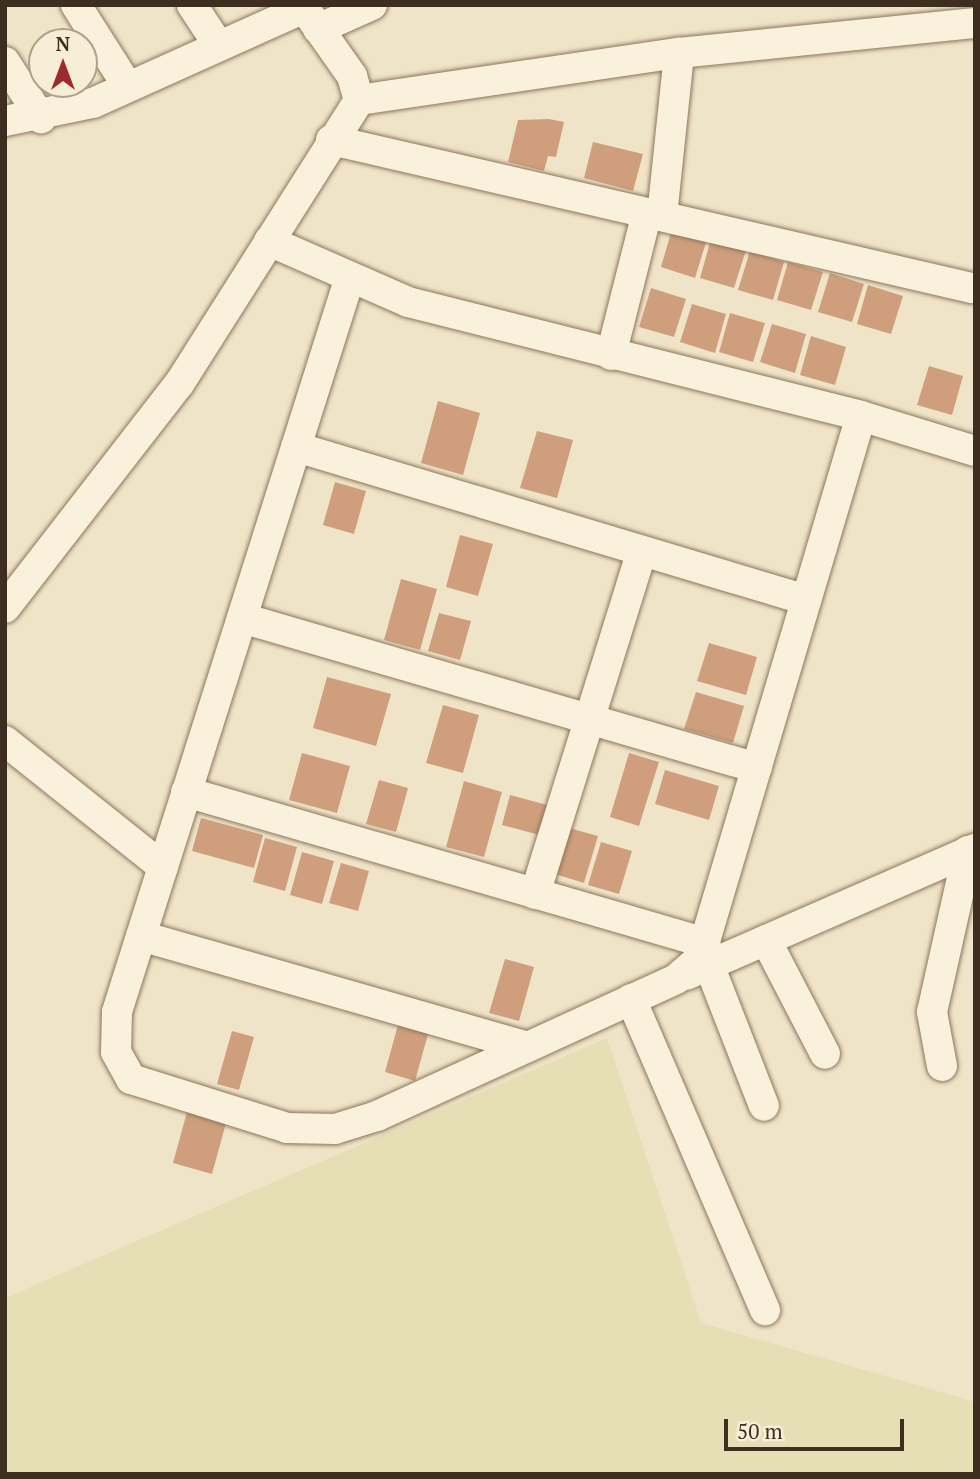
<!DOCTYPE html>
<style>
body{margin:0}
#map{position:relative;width:980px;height:1479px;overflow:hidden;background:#f0e4c8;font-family:"PT Serif",serif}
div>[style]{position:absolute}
.farmland>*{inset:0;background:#e6deb5}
.building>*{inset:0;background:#cf9f7d}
.roads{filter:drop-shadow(0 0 2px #8d765c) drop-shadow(0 0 2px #8d765c)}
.minor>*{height:30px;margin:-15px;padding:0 15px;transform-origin:15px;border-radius:15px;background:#faf1dc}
span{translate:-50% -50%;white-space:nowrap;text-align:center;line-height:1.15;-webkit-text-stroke:5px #f7eed8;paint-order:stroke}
.frame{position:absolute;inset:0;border:7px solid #3d2e20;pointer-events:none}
.north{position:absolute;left:28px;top:28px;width:70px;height:70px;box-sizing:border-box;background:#f7eed8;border:2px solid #ada18e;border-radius:50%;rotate:0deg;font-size:19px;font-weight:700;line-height:28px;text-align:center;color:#3d2e20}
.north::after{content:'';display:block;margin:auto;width:24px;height:32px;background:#9e2a2b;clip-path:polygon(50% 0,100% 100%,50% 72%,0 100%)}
.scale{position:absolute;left:724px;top:1419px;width:180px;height:32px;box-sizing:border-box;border:4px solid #3d2e20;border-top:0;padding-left:9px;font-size:21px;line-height:24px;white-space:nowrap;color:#3d2e20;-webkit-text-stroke:5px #f7eed8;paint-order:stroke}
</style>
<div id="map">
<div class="farmland">
<div style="clip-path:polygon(607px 1038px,701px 1323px,975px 1402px,975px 1474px,5px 1474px,5px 1298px)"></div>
</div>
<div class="building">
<div style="clip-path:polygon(549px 119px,564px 122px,556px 157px,548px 156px,544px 171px,508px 162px,518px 120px)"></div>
<div style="clip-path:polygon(593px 142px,643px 154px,633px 191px,584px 178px)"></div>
<div style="clip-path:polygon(672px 229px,707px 239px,695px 278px,661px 267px)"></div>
<div style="clip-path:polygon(711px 239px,746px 250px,734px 288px,700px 278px)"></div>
<div style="clip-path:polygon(750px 251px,784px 262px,773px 300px,738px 290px)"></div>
<div style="clip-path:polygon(788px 262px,823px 272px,811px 310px,777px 300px)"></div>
<div style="clip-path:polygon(830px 273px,864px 284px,852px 322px,818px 312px)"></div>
<div style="clip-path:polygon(868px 285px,903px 296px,891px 334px,857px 324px)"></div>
<div style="clip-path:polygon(651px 288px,686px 299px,674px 337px,639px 327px)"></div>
<div style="clip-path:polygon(692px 304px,726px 314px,715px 353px,680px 342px)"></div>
<div style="clip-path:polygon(730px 313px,765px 323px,753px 362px,719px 352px)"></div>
<div style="clip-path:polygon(772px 324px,806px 334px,795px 373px,760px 362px)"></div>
<div style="clip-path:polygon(811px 336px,846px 347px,835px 385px,800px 375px)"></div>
<div style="clip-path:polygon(929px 366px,963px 376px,952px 415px,917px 405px)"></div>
<div style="clip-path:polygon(438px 401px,480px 413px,463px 475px,421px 463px)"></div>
<div style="clip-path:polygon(537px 431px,573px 440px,557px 498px,520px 488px)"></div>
<div style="clip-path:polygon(335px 482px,366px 491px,354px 534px,323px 525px)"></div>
<div style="clip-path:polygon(460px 535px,493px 544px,478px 596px,446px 587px)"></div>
<div style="clip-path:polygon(401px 579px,437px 589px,420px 650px,384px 640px)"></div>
<div style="clip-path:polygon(439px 613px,471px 621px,460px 660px,428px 651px)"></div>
<div style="clip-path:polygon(709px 643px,757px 657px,746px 695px,697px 681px)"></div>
<div style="clip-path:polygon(327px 677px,391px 694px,376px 746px,313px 728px)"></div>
<div style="clip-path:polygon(696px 692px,744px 706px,733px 743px,684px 729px)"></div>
<div style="clip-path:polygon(443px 705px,479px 715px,463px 773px,426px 763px)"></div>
<div style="clip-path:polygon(302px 753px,350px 766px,337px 813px,289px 800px)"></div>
<div style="clip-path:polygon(629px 753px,659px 762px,639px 826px,610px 817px)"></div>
<div style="clip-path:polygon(665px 770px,719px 786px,709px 820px,655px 804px)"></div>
<div style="clip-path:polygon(379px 780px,408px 788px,396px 832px,366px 824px)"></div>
<div style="clip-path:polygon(464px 781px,502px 792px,484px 857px,446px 847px)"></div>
<div style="clip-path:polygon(510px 795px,551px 806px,543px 836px,502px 825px)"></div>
<div style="clip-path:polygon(201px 818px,263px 835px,254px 868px,192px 851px)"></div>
<div style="clip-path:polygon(569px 828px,598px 836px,584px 883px,555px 874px)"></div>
<div style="clip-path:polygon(265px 838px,297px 847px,285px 891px,253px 882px)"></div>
<div style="clip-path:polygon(601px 842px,632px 851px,619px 894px,588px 885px)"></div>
<div style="clip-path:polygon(302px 852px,334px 861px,322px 904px,290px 895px)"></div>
<div style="clip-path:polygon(341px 863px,369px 871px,358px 911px,329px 903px)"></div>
<div style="clip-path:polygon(505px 959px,534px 967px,519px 1021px,489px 1013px)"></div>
<div style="clip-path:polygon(398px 1025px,428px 1034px,415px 1081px,385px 1072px)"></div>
<div style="clip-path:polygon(232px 1031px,254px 1037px,239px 1090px,217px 1084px)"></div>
<div style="clip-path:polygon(187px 1112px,226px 1123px,212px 1174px,173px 1163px)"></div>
</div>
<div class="roads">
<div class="minor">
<div style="left:76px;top:5px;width:97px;rotate:57.6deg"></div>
<div style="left:192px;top:5px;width:49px;rotate:56.6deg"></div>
<div style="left:302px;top:5px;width:87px;rotate:54.8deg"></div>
<div style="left:352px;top:76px;width:25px;rotate:74deg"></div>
<div style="left:318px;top:29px;width:59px;rotate:-24deg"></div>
<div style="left:5px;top:62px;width:67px;rotate:57.3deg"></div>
<div style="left:5px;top:121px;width:90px;rotate:-11.6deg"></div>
<div style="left:93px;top:103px;width:229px;rotate:-24.2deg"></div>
<div style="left:331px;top:140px;width:658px;rotate:13deg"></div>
<div style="left:662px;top:216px;width:164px;rotate:-84deg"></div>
<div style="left:269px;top:241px;width:152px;rotate:23.7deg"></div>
<div style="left:408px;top:302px;width:467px;rotate:14.1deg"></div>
<div style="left:861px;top:416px;width:119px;rotate:17.1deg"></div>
<div style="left:349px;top:280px;width:768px;rotate:107.59deg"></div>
<div style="left:117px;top:1012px;width:40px;rotate:91.4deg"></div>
<div style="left:116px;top:1052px;width:31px;rotate:61deg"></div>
<div style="left:131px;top:1079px;width:164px;rotate:17.4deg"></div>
<div style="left:287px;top:1128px;width:48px;rotate:1.2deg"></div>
<div style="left:335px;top:1129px;width:44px;rotate:-17.2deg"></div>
<div style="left:377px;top:1116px;width:329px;rotate:-24.6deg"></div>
<div style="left:676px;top:979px;width:32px;rotate:-41deg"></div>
<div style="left:700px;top:958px;width:565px;rotate:-73.46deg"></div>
<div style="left:611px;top:355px;width:146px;rotate:-75.8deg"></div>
<div style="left:296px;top:447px;width:529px;rotate:16.69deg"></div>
<div style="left:5px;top:608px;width:284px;rotate:-52.2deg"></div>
<div style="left:179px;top:384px;width:336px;rotate:-57.6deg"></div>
<div style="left:359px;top:100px;width:323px;rotate:-8.4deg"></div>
<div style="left:679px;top:53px;width:298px;rotate:-5.8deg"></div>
<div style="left:242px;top:618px;width:536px;rotate:16.24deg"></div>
<div style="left:5px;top:741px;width:202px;rotate:38.6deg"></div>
<div style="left:186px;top:792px;width:541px;rotate:16.19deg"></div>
<div style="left:535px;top:894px;width:359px;rotate:-72.7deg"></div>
<div style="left:141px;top:936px;width:399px;rotate:16deg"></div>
<div style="left:766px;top:940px;width:128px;rotate:62.6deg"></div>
<div style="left:709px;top:965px;width:151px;rotate:68.7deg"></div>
<div style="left:686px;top:975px;width:315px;rotate:-23.6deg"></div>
<div style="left:631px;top:999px;width:339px;rotate:66.7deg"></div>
<div style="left:942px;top:1066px;width:55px;rotate:-100.5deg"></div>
<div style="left:932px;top:1012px;width:165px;rotate:-77.4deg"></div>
</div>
</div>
<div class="frame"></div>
<div class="north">N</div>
<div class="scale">50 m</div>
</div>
